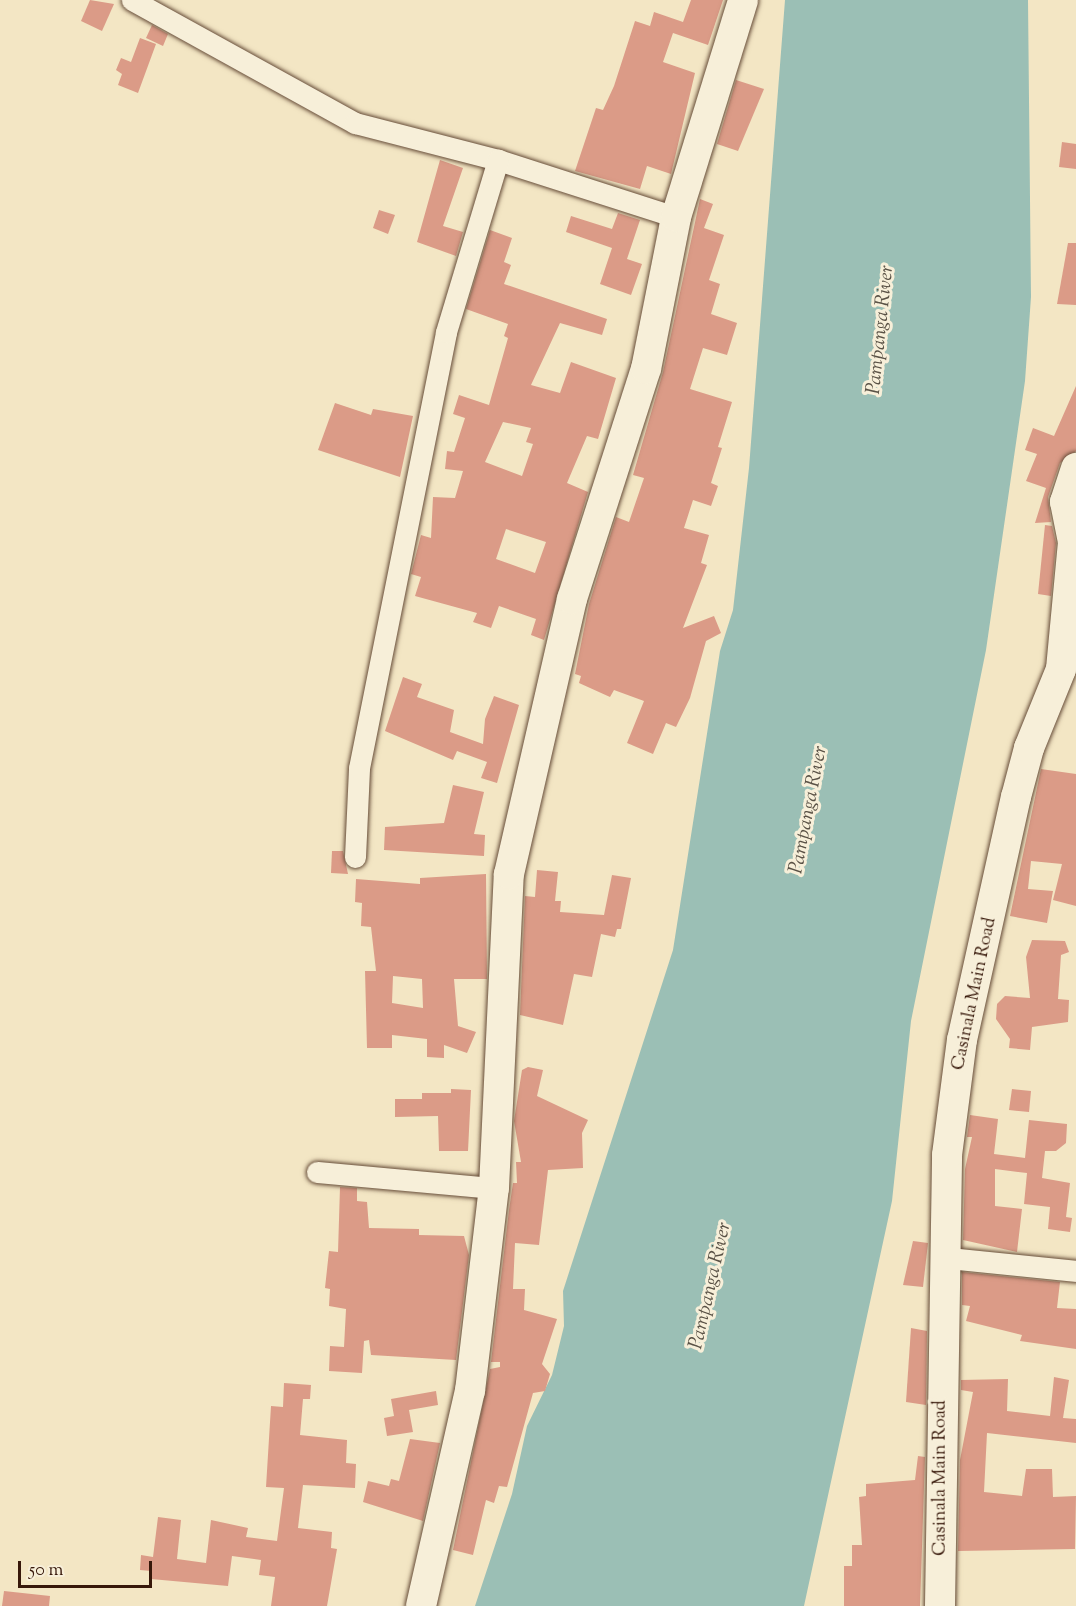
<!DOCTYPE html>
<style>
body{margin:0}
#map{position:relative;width:1076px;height:1606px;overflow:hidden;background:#f3e6c4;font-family:"Sorts Mill Goudy",serif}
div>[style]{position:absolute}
.water>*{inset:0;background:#9bbfb5}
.building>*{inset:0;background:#db9b87}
.roads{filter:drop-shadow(0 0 2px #664c38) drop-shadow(0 0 2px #664c38)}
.street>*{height:21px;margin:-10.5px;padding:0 10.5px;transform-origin:10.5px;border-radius:10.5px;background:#f7efd9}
.secondary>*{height:30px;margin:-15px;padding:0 15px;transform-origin:15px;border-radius:15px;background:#f7efd9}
span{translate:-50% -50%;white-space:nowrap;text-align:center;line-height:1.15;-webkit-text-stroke:6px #f7efd9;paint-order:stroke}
.street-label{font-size:18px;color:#37180a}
.water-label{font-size:20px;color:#5a5246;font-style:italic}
.scale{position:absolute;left:18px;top:1561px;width:134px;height:27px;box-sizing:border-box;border:3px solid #37180a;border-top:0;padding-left:8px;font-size:18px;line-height:21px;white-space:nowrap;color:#37180a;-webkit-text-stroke:4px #f7efd9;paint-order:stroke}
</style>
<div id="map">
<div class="water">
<div style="clip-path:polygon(785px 0,1028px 0,1031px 297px,1025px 381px,986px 650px,911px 1021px,892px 1201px,804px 1606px,475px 1606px,512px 1494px,527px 1426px,552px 1375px,564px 1326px,563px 1291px,673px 950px,720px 651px,733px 610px,749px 468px)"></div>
</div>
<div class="building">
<div style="clip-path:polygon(90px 0,114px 4px,102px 31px,81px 21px)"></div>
<div style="clip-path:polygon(691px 0,723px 0,708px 45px,673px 33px,663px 62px,695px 73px,671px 174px,647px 166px,640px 189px,575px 171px,596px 108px,603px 110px,614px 86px,635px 21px,650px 26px,654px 12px,683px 22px)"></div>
<div style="clip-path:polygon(152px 25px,168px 34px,163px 46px,146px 38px)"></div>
<div style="clip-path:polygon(140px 38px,156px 44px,138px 93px,118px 85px,122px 74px,116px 70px,121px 58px,131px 62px)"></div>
<div style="clip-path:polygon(736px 80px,764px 89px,738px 151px,717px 144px)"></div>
<div style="clip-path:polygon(1062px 142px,1076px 144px,1076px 169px,1059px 167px)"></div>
<div style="clip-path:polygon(440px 160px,463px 168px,443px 226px,463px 232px,456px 256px,417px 242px)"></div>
<div style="clip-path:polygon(700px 199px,713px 204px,704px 228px,724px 235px,709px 280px,720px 284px,711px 314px,737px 323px,727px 355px,703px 348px,690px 389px,732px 402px,718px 447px,722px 448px,711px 483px,718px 486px,711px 506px,693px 500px,684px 528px,709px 535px,701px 563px,707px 565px,683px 628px,714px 616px,721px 633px,706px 641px,690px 698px,676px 727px,666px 723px,653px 754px,627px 743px,644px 701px,614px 690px,610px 697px,579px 683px,581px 676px,575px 674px,589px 604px,616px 517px,629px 522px,644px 478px,633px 475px,663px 372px)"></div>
<div style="clip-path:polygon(379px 210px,395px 215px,388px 234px,373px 228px)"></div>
<div style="clip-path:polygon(618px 213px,640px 220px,627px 259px,642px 264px,631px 295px,600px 284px,612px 248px,566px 232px,571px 216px,612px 229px)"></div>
<div style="clip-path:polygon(evenodd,490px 230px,512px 238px,504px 262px,511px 265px,504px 284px,607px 319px,602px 335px,560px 323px,531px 385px,560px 393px,571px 362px,616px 378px,598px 439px,587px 436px,567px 483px,588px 492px,544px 640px,531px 635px,536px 619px,499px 606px,491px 628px,473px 622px,477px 613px,415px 596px,421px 577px,411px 574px,421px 535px,431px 538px,433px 497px,455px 498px,463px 471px,445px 469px,447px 451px,454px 452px,465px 418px,453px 414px,459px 395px,489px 405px,508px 338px,504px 336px,508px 324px,466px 309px,490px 230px,503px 422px,531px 428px,526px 442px,533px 444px,522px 476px,485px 462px,503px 422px,490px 230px,506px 529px,546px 542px,535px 573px,496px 559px,506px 529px)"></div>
<div style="clip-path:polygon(1068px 243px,1076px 243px,1076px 305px,1057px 304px)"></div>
<div style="clip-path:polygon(1076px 386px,1076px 451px,1060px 463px,1048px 497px,1051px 522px,1035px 523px,1046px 488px,1026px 481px,1037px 454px,1025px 450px,1033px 428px,1054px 436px)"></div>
<div style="clip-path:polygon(335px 403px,371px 415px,373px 409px,413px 416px,400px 477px,318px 450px)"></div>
<div style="clip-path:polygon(1045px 525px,1052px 526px,1056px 543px,1051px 596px,1038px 594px)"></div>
<div style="clip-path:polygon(403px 677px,422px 684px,417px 697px,454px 710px,450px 732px,483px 744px,485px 719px,494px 696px,519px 705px,497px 783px,481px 778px,487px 762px,457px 751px,453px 760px,385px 731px)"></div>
<div style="clip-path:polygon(1041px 769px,1076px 774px,1076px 906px,1053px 900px,1062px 864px,1031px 861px,1028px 889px,1053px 891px,1047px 923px,1010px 916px)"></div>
<div style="clip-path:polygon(453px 785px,484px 792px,474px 834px,485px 835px,484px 856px,384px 850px,385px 827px,444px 823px)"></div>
<div style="clip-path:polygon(332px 851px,343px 851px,348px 874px,331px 873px)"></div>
<div style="clip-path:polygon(537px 870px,558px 872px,555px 901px,561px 901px,560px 912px,604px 915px,612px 875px,631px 878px,621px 929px,617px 929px,615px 937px,601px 934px,592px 977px,574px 974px,563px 1025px,520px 1015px,525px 896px,535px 897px)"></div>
<div style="clip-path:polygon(evenodd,486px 874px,487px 979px,454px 979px,458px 1026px,476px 1032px,467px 1053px,444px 1045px,444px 1058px,427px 1057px,427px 1039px,392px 1035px,392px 1048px,367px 1048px,365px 971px,376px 971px,371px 927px,361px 926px,362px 903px,355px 902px,356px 879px,420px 884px,420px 878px,486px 874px,393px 976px,422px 979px,423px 1008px,392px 1003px,393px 976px)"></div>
<div style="clip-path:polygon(1032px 940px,1065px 941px,1069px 952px,1061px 955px,1058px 999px,1069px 1000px,1068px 1022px,1032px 1027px,1030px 1050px,1009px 1048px,1010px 1039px,996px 1019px,997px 1004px,1005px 996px,1030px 998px,1026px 957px)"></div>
<div style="clip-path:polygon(528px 1067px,543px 1070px,537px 1096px,588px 1120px,582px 1133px,583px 1168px,548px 1170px,539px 1245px,515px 1243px,513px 1289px,525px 1289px,524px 1310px,557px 1319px,542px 1364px,550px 1374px,545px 1391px,533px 1393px,507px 1487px,499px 1486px,494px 1503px,486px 1500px,473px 1555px,453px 1550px,490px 1369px,500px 1367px,500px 1362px,491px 1362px,509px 1210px,513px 1183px,517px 1183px,516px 1162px,521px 1162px,514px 1121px,522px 1070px)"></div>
<div style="clip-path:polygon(451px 1089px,471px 1090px,468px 1151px,439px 1151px,438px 1116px,395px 1117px,395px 1099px,422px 1099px,422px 1093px,451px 1093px)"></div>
<div style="clip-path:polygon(1012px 1089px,1031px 1091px,1029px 1112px,1009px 1110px)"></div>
<div style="clip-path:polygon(970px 1115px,998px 1119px,994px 1154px,1025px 1158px,1029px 1120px,1067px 1124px,1066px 1143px,1056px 1151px,1045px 1151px,1042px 1178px,1070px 1183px,1066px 1217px,1072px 1218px,1070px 1232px,1048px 1229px,1050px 1207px,1024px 1204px,1027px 1173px,995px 1169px,995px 1206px,1022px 1209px,1017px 1252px,963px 1240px,965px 1169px,972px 1137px,967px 1137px)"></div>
<div style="clip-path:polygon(340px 1187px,357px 1188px,357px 1201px,367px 1202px,369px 1228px,419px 1229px,419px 1235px,464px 1236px,469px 1255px,456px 1360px,371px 1355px,369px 1340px,364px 1341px,362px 1373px,329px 1371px,330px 1346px,344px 1347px,346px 1309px,329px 1306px,330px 1289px,325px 1288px,329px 1251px,338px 1252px)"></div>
<div style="clip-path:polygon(913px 1241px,928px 1243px,923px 1287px,903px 1285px)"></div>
<div style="clip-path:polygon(962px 1272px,1060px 1282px,1057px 1308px,1076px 1309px,1076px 1349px,1020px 1341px,1022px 1335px,966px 1321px,970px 1306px,962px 1305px)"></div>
<div style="clip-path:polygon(911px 1328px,927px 1331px,926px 1405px,906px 1402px)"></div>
<div style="clip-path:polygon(1054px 1377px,1069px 1380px,1063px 1418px,1076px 1419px,1076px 1443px,987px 1433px,984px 1492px,1022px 1496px,1026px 1469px,1052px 1469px,1053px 1497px,1076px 1496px,1075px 1549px,958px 1551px,960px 1460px,973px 1392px,961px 1390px,961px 1380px,1008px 1379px,1007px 1411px,1050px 1416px)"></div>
<div style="clip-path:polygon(284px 1383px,311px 1385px,310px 1399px,303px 1399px,300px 1435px,347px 1440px,346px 1463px,356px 1464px,355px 1488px,303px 1485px,298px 1528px,332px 1532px,331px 1548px,337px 1549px,327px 1606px,271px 1606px,275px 1577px,259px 1575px,261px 1560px,232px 1556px,228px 1586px,151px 1579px,151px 1571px,140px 1570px,141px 1555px,153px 1557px,158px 1517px,181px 1520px,177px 1559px,206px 1563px,211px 1520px,248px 1528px,246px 1537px,277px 1541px,284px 1488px,266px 1487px,271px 1406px,283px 1407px)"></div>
<div style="clip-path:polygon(436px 1391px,438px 1405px,409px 1410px,413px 1432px,387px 1436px,384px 1418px,394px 1416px,391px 1399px)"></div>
<div style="clip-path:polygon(410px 1439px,440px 1443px,423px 1521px,363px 1502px,368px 1481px,389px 1486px,391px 1479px,399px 1481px)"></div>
<div style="clip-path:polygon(918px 1456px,925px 1457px,920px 1606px,844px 1606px,844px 1566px,852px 1566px,852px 1545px,862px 1545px,859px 1497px,866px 1496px,866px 1484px,915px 1480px)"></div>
<div style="clip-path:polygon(4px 1591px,50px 1596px,49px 1606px,2px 1606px)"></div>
</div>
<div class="roads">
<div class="street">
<div style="left:132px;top:0;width:255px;rotate:28.9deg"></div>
<div style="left:355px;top:123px;width:148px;rotate:14.5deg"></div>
<div style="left:498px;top:160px;width:187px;rotate:17.8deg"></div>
<div style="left:355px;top:857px;width:89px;rotate:-87.4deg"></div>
<div style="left:359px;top:768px;width:445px;rotate:-78.7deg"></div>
<div style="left:446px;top:332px;width:180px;rotate:-73.2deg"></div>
<div style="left:317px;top:1172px;width:178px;rotate:5.2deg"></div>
<div style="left:949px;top:1258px;width:128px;rotate:5.8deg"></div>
</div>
<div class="secondary">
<div style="left:421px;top:1606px;width:221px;rotate:-77.2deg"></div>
<div style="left:470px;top:1391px;width:204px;rotate:-83.3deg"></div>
<div style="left:494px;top:1188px;width:314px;rotate:-87.3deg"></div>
<div style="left:509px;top:874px;width:282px;rotate:-77.1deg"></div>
<div style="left:572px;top:599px;width:242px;rotate:-72.2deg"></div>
<div style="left:646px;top:369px;width:155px;rotate:-78.8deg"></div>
<div style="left:676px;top:217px;width:227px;rotate:-72.8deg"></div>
<div style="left:940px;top:1606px;width:451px;rotate:-89.1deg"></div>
<div style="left:947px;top:1155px;width:116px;rotate:-82.6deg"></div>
<div style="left:962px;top:1040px;width:249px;rotate:-77.5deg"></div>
<div style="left:1016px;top:797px;width:51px;rotate:-75.1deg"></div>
<div style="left:1029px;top:748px;width:85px;rotate:-67.9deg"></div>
<div style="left:1061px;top:669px;width:128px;rotate:-84.6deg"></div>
<div style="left:1073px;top:542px;width:41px;rotate:-101.3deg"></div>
<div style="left:1065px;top:502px;width:36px;rotate:-72deg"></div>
</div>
</div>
<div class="street-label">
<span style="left:975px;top:994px;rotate:-78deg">Casinala Main Road</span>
<span style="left:941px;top:1478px;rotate:-90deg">Casinala Main Road</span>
</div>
<div class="water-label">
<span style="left:881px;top:330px;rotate:-84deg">Pampanga River</span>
<span style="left:809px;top:810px;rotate:-79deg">Pampanga River</span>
<span style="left:711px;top:1286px;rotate:-77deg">Pampanga River</span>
</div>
<div class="scale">50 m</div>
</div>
